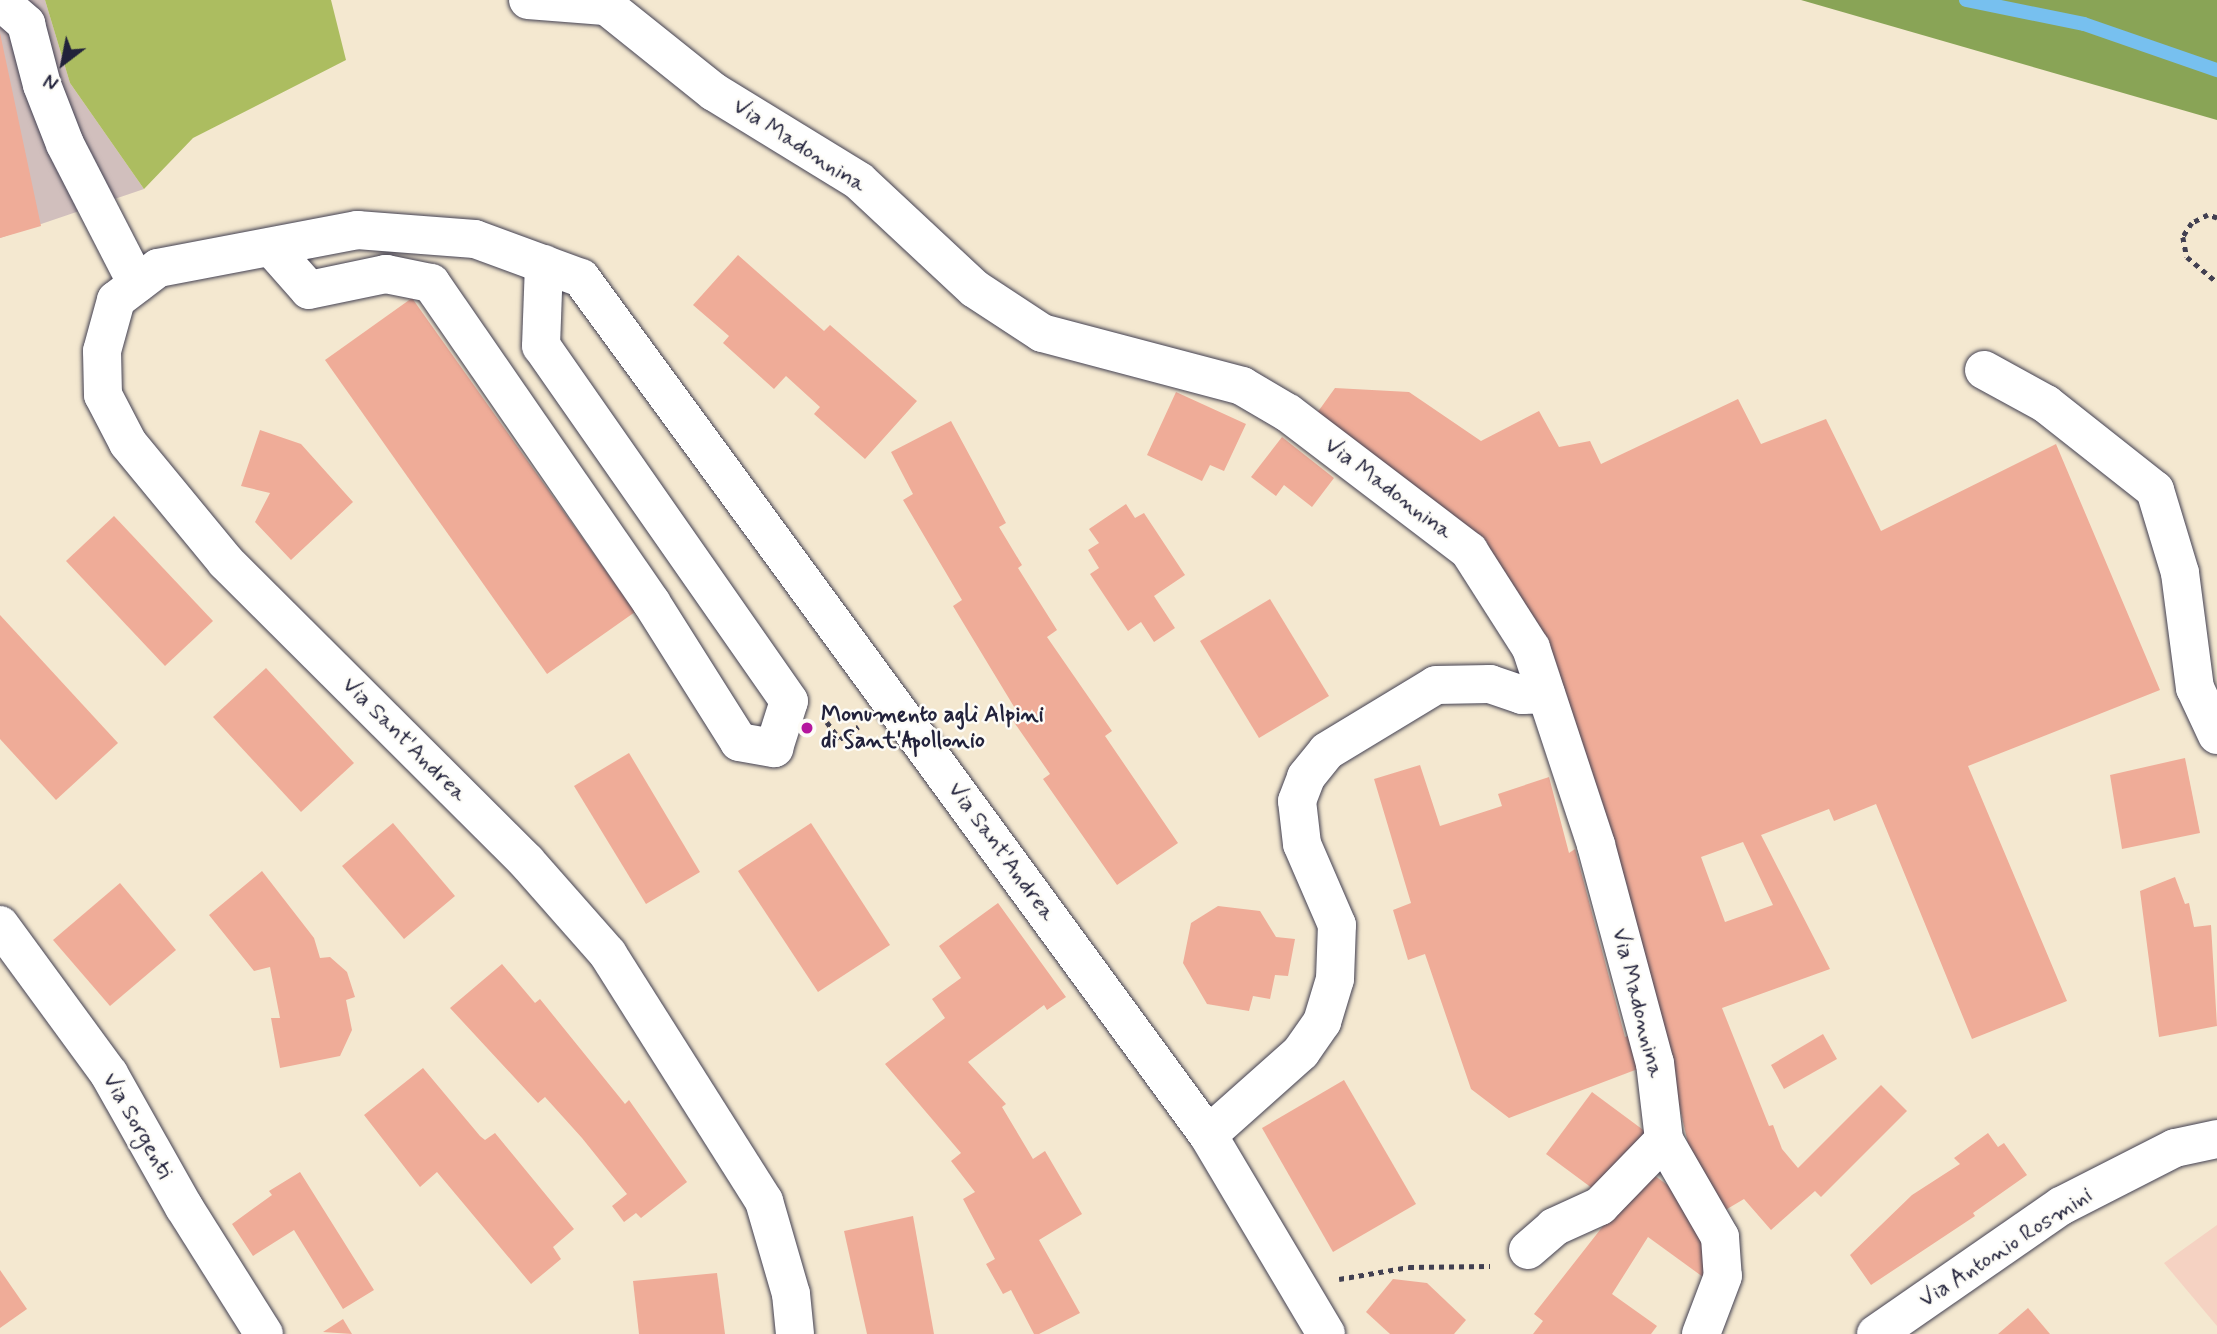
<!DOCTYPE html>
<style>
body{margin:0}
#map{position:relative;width:2217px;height:1334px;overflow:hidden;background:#f4e8d0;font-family:Mynerve,sans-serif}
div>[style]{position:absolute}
.built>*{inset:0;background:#f5d2c2}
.industrial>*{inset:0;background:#d1bfbd}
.green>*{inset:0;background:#acbd60}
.forest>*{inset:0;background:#89a456}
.stream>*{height:14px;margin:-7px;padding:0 7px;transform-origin:7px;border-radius:7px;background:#77c0ef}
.building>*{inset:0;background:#efac98}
.path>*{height:4.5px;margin-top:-2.25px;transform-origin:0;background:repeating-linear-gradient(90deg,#424051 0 5px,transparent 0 10px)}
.roads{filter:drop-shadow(0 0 2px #424051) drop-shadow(0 0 2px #424051)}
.minor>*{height:38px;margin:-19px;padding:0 19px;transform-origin:19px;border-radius:19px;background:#fff}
.dots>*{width:19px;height:19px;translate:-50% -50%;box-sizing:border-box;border:4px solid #fdfcf7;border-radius:50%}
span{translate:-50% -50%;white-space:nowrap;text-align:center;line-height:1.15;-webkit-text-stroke:5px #fdfcf7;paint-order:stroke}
.street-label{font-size:23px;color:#22223b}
.poi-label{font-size:23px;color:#22223b;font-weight:700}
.left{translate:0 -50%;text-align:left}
.north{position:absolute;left:28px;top:28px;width:70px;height:70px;-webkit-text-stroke:5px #fdfcf7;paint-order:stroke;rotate:212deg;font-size:19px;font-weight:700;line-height:28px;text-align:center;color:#22223b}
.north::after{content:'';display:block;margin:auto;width:24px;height:32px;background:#22223b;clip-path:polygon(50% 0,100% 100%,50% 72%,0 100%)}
</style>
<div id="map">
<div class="built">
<div style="clip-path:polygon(2217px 1225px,2217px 1326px,2164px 1263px)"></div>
</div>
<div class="industrial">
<div style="clip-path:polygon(0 0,45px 0,70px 83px,144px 189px,0 238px)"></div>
</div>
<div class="green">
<div style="clip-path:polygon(45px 0,331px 0,346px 60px,193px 138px,144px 189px,70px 83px)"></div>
</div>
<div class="forest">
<div style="clip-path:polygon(1801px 0,2217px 0,2217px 120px)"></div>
</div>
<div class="stream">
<div style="left:1966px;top:0;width:120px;rotate:11.5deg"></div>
<div style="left:2084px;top:24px;width:141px;rotate:19.1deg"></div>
</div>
<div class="building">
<div style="clip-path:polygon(0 33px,41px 226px,0 238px)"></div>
<div style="clip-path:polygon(738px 255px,824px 331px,830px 325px,917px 401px,865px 459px,814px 414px,820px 407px,786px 376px,774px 389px,723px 343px,729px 336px,693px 305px)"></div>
<div style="clip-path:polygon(412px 298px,635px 612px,547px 674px,325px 360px)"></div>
<div style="clip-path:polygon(evenodd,1335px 388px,1409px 392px,1481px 441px,1539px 411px,1559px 447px,1590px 441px,1601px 464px,1738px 399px,1761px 444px,1826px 419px,1881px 531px,2056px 444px,2160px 690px,1968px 766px,2067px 1001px,1972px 1039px,1876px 804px,1834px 821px,1829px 809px,1761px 835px,1830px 969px,1722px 1008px,1769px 1126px,1773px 1125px,1782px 1149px,1798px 1168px,1881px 1085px,1907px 1111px,1821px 1197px,1815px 1191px,1771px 1230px,1744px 1199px,1722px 1212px,1692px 1161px,1662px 1030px,1622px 891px,1628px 888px,1546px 647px,1317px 413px,1335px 388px,1743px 842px,1773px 905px,1725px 922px,1701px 857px,1743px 842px)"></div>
<div style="clip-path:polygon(1176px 392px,1246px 424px,1224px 471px,1210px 465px,1202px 481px,1147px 455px)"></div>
<div style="clip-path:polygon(951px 421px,1006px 523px,999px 527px,1022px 565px,1018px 568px,1057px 630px,1047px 637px,1112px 731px,1105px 736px,1178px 843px,1117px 885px,1043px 779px,1050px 774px,1009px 715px,1016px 710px,953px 606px,962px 600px,903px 500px,913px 494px,891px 452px)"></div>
<div style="clip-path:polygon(260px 430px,301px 444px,353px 502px,291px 560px,255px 522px,270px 493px,241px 486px)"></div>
<div style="clip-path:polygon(1282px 437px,1334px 478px,1312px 507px,1284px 485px,1276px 496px,1251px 477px)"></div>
<div style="clip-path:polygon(1126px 504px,1135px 518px,1144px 513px,1185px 575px,1154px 596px,1175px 628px,1154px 642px,1141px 622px,1128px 631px,1090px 574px,1099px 568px,1088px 550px,1099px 543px,1089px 529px)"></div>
<div style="clip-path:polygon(114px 516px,213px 621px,165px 666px,66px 561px)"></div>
<div style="clip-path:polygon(1270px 599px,1329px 696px,1259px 738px,1200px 641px)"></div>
<div style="clip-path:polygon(0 615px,118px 743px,56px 800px,0 739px)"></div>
<div style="clip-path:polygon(266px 668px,354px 763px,301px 812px,213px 717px)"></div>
<div style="clip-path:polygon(629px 753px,700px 872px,646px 904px,574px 786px)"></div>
<div style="clip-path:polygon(2185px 758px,2200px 833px,2122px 849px,2110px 775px)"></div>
<div style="clip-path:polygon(1420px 765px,1440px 826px,1502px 806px,1498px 794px,1549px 777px,1569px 853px,1575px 849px,1625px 1037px,1633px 1034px,1643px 1067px,1509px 1118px,1471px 1089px,1425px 954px,1408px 960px,1393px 910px,1411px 903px,1374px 779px)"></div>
<div style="clip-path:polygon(393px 823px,455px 896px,404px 939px,342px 866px)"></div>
<div style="clip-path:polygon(811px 823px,890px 945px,818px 992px,738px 871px)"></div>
<div style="clip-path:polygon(262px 871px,314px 938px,320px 958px,330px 957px,347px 972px,355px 997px,346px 1000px,352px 1030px,340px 1056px,280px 1068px,271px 1018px,280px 1018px,270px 967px,254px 971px,209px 915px)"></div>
<div style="clip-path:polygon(2175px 877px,2185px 904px,2189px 903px,2194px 927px,2211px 925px,2217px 1026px,2159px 1037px,2140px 891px)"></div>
<div style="clip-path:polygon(120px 883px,176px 950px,110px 1006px,53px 940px)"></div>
<div style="clip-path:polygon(998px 903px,1066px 997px,1047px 1010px,1044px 1005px,968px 1062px,1006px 1104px,1002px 1107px,1033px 1159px,1045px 1151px,1082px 1214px,1039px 1240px,1080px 1313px,1039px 1334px,1034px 1334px,1011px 1290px,1003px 1294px,986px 1264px,995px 1259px,963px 1199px,975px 1192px,951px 1161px,961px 1153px,885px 1064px,945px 1018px,932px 999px,961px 978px,939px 946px)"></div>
<div style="clip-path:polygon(1218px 906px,1260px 911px,1276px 937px,1295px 939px,1288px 976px,1275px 975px,1270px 999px,1253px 996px,1249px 1011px,1207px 1004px,1183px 963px,1191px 923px)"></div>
<div style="clip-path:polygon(502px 964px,535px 1003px,540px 999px,625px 1104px,629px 1100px,687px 1182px,641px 1218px,636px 1213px,624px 1222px,612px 1206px,627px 1194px,582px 1138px,545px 1097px,538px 1103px,450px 1008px)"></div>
<div style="clip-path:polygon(1823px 1034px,1837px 1059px,1784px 1089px,1771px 1065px)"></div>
<div style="clip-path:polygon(423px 1068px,480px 1136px,485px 1140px,495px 1133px,574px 1229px,553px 1247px,561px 1259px,531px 1284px,437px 1172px,420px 1187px,364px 1115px)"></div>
<div style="clip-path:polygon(1344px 1080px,1416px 1204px,1333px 1252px,1262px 1128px)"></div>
<div style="clip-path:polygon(1592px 1092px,1646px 1132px,1600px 1194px,1546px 1154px)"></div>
<div style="clip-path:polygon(1988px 1133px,1998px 1147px,2004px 1143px,2027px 1175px,1973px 1213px,1975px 1216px,1871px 1285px,1850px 1255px,1912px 1195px,1960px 1164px,1954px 1158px)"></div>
<div style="clip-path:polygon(1647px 1170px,1677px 1192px,1707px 1253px,1703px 1277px,1648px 1237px,1612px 1294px,1657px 1326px,1651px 1334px,1533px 1334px,1543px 1321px,1534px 1314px)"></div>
<div style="clip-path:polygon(300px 1172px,374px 1290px,343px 1309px,294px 1230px,253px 1256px,232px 1224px,272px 1195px,269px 1191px)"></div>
<div style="clip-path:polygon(913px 1216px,934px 1334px,867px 1334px,844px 1231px)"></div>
<div style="clip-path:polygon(0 1270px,27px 1309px,0 1328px)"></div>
<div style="clip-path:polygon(717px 1273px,725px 1334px,639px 1334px,633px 1281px)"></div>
<div style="clip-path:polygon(1393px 1279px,1427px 1283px,1466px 1320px,1454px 1334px,1390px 1334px,1366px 1312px)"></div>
<div style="clip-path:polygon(2028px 1308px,2050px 1334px,1998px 1334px)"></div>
<div style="clip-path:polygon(343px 1319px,352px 1334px,323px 1332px)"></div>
</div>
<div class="path">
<div style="left:2217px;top:218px;width:9px;rotate:-162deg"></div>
<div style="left:2208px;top:215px;width:18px;rotate:153deg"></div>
<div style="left:2192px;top:223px;width:17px;rotate:123deg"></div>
<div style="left:2183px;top:237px;width:20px;rotate:79deg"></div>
<div style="left:2187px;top:257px;width:39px;rotate:40deg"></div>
<div style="left:827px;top:722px;width:21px;rotate:53deg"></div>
<div style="left:840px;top:739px;width:22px;rotate:-34deg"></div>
<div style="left:1339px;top:1279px;width:71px;rotate:-9.7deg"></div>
<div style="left:1409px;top:1267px;width:81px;rotate:-0.7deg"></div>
</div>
<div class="roads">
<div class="minor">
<div style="left:528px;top:0;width:77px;rotate:4.5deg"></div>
<div style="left:599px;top:0;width:147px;rotate:38.7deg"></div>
<div style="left:714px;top:92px;width:170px;rotate:31.5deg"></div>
<div style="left:859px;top:181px;width:158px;rotate:43deg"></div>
<div style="left:975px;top:289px;width:80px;rotate:33.3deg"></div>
<div style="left:1042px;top:333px;width:207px;rotate:14.8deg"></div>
<div style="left:1242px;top:386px;width:53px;rotate:30.4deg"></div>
<div style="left:1288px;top:413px;width:228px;rotate:37.3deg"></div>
<div style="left:1469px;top:551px;width:115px;rotate:57.4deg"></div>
<div style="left:1531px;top:648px;width:207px;rotate:71.7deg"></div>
<div style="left:1596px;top:845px;width:226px;rotate:74.9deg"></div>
<div style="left:1655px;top:1063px;width:78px;rotate:83.3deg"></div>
<div style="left:1664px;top:1140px;width:112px;rotate:60deg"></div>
<div style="left:1720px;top:1237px;width:39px;rotate:86deg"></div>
<div style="left:1723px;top:1276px;width:62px;rotate:110.8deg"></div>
<div style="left:0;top:1px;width:35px;rotate:41deg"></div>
<div style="left:26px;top:24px;width:63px;rotate:75.3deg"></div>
<div style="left:42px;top:85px;width:63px;rotate:68.7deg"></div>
<div style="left:65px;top:144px;width:157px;rotate:62.8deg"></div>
<div style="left:271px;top:247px;width:57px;rotate:48.5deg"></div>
<div style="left:309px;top:290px;width:79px;rotate:-11.7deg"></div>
<div style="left:386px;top:274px;width:46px;rotate:11.3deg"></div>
<div style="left:431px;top:283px;width:388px;rotate:55.4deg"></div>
<div style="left:651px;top:602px;width:165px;rotate:57.8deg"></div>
<div style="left:739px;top:742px;width:36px;rotate:10deg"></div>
<div style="left:774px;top:748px;width:49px;rotate:-72.3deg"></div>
<div style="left:789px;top:701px;width:433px;rotate:-124.9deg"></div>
<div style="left:541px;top:346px;width:82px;rotate:-87.9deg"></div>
<div style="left:1984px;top:370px;width:71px;rotate:28.7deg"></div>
<div style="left:2046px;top:404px;width:139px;rotate:38.3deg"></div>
<div style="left:2155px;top:490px;width:87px;rotate:73.2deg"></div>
<div style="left:2180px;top:573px;width:116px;rotate:82.6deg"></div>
<div style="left:2195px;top:688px;width:52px;rotate:64.9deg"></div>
<div style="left:0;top:925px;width:185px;rotate:53.8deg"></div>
<div style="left:109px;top:1074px;width:153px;rotate:60.6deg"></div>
<div style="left:184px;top:1207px;width:150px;rotate:57.8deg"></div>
<div style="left:1208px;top:1135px;width:125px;rotate:-41.7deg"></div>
<div style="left:1301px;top:1052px;width:37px;rotate:-55deg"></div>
<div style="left:1322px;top:1022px;width:45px;rotate:-73.2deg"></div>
<div style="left:1335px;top:979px;width:54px;rotate:-87.9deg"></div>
<div style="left:1337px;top:925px;width:88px;rotate:-113.4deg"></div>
<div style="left:1302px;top:844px;width:43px;rotate:-96.6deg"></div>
<div style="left:1297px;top:801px;width:26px;rotate:-69deg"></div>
<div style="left:1306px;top:777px;width:33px;rotate:-51deg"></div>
<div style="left:1327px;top:751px;width:127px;rotate:-31.2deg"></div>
<div style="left:1436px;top:685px;width:54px;rotate:-1.1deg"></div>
<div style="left:1490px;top:684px;width:34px;rotate:19deg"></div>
<div style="left:1522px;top:695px;width:24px;rotate:-2deg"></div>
<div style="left:1528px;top:1250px;width:35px;rotate:-41deg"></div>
<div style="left:1554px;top:1227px;width:51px;rotate:-24.5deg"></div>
<div style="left:1600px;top:1206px;width:92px;rotate:-45.9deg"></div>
<div style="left:795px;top:1334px;width:40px;rotate:-95.7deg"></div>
<div style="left:791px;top:1294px;width:97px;rotate:-106.2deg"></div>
<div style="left:764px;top:1201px;width:292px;rotate:-122.3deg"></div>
<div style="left:608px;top:954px;width:123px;rotate:-131.4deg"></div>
<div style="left:527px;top:862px;width:425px;rotate:-135.1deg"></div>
<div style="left:226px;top:562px;width:154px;rotate:-129.5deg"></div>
<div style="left:128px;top:443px;width:54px;rotate:-117.5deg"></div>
<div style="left:103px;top:395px;width:44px;rotate:-91.3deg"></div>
<div style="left:102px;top:351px;width:53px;rotate:-74.6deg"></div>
<div style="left:116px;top:300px;width:53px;rotate:-37.3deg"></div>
<div style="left:158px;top:268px;width:203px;rotate:-10.8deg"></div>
<div style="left:357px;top:230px;width:118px;rotate:4.4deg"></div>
<div style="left:475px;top:239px;width:113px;rotate:20.2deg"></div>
<div style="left:581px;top:278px;width:1062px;rotate:53.81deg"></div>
<div style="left:1208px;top:1135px;width:231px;rotate:59.3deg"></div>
<div style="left:1876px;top:1334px;width:225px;rotate:-34.7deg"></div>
<div style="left:2061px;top:1206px;width:128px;rotate:-27deg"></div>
<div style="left:2175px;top:1148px;width:43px;rotate:-12.1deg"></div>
</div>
</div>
<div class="dots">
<div style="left:807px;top:728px;background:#b5179e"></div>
</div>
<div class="street-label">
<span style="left:799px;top:146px;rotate:33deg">Via Madonnina</span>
<span style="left:1388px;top:489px;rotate:37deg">Via Madonnina</span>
<span style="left:404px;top:740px;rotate:45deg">Via Sant'Andrea</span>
<span style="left:1001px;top:852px;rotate:54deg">Via Sant'Andrea</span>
<span style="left:1637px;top:1003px;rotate:76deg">Via Madonnina</span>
<span style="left:137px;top:1126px;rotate:60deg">Via Sorgenti</span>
<span style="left:2006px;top:1248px;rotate:-33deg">Via Antonio Rosmini</span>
</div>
<div class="poi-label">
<span class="left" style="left:821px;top:728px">Monumento agli Alpini<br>di Sant'Apollonio</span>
</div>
<div class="north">N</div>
</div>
